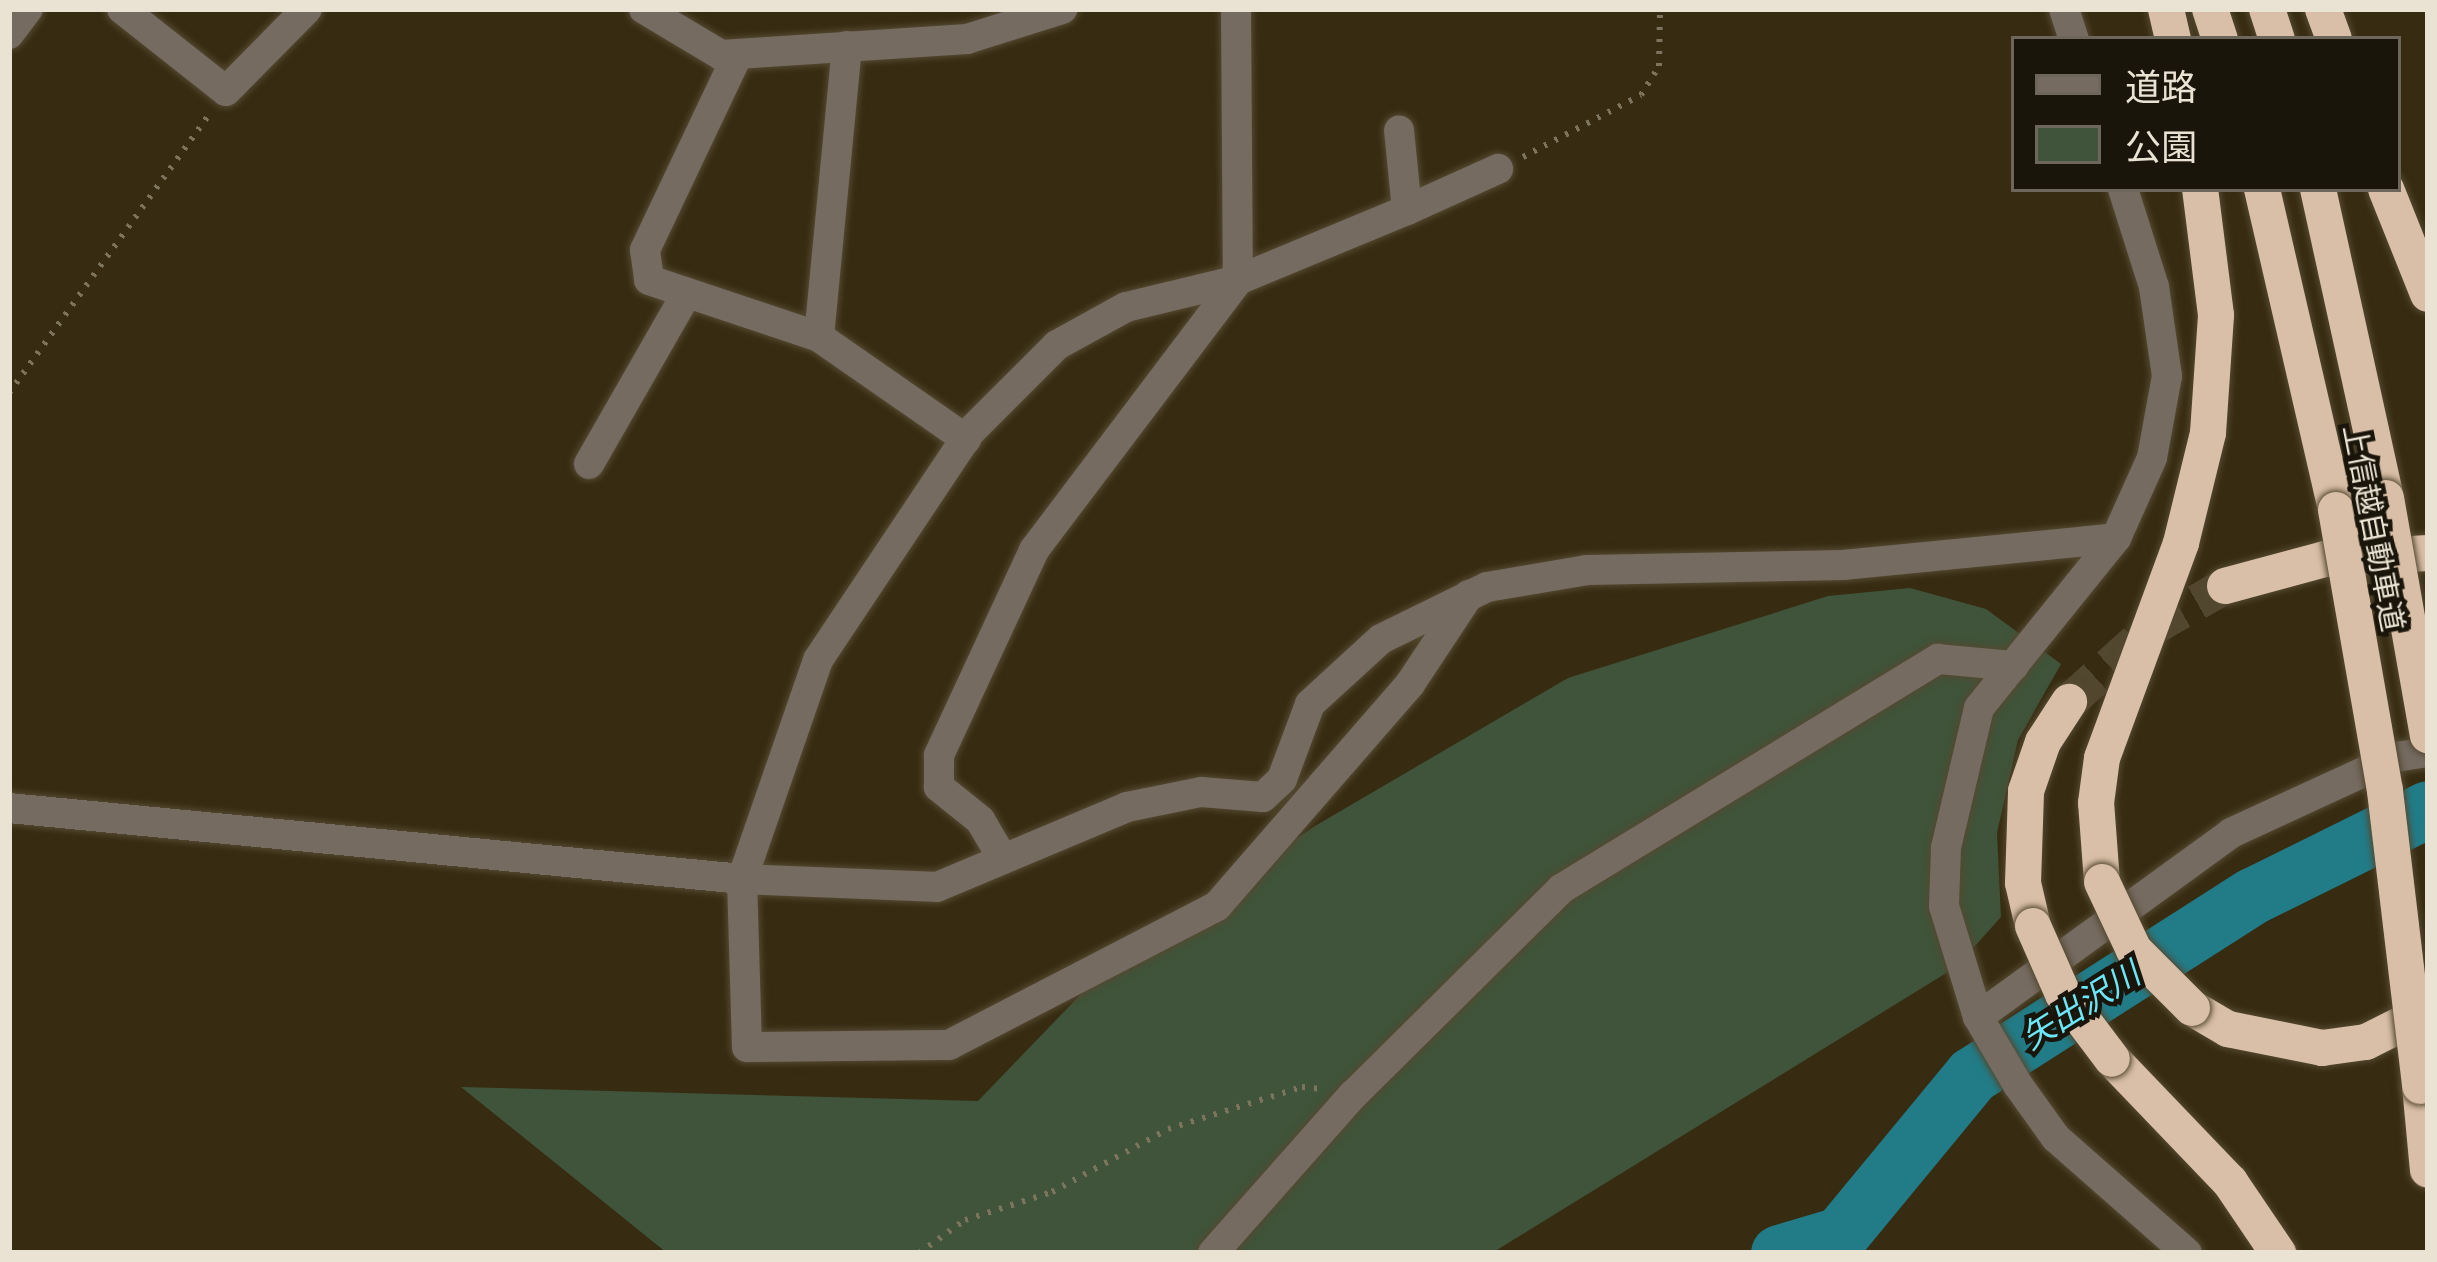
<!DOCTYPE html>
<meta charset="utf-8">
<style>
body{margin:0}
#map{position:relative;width:2437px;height:1262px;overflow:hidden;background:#372c12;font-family:Merriweather,"Noto Sans JP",serif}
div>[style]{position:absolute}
.green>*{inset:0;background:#3f543a}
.river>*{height:57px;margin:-28.5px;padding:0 28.5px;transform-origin:28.5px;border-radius:28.5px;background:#217c88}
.highway-tunnel>*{height:36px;margin-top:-18px;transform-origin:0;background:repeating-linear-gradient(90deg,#52472f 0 36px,transparent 0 54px)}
.path>*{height:6px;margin-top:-3px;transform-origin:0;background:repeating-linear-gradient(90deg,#7d745e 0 3px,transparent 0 12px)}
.roads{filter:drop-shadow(0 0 3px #544931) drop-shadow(0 0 3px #544931)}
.minor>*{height:30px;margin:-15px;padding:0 15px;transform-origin:15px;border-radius:15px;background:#766b61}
.highway>*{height:36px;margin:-18px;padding:0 18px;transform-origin:18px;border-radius:18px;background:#dabfa8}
.bridges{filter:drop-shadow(0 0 3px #544931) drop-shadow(0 0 3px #544931)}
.highway-bridge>*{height:36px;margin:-18px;padding:0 18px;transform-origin:18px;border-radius:18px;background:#dabfa8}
span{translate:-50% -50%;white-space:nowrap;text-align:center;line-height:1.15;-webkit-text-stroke:9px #1a150a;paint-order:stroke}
.street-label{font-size:30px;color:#eae3d4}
.water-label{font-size:33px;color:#6ae8f9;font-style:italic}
.frame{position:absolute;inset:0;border:12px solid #eae3d4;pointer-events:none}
.legend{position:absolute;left:2011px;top:36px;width:390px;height:156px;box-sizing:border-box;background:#1a150a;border:3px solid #6d675b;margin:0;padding:15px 21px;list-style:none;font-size:36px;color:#eae3d4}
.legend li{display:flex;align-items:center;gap:24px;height:60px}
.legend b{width:60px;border:3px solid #6d675b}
</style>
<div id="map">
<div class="green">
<div style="clip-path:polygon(1910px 588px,1986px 609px,2061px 664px,2018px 740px,1997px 833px,2001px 917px,1956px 967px,1492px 1253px,667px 1253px,461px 1087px,978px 1101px,1109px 965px,1315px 826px,1568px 678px,1828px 596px)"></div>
</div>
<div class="river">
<div style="left:1779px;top:1253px;width:64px;rotate:-16.4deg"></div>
<div style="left:1840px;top:1235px;width:207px;rotate:-50.5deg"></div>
<div style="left:1972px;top:1075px;width:332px;rotate:-32.6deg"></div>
<div style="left:2252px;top:896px;width:196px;rotate:-26.3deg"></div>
</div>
<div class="highway-tunnel">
<div style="left:2069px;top:702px;width:109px;rotate:-42deg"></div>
<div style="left:2150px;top:629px;width:86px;rotate:-29.8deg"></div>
</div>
<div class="path">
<div style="left:1523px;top:157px;width:133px;rotate:-27.7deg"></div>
<div style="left:1641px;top:95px;width:34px;rotate:-58deg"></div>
<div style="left:1659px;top:66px;width:57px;rotate:-89deg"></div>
<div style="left:9px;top:393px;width:345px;rotate:-54.3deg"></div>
<div style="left:919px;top:1253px;width:57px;rotate:-35.7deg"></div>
<div style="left:965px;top:1220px;width:91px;rotate:-17.8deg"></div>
<div style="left:1052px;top:1192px;width:132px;rotate:-28.5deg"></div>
<div style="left:1168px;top:1129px;width:140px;rotate:-17.4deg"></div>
<div style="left:1302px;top:1087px;width:18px;rotate:6deg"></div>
</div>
<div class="roads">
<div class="minor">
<div style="left:122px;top:9px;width:132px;rotate:38.3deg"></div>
<div style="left:226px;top:91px;width:115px;rotate:-45.4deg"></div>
<div style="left:644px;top:9px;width:90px;rotate:30.9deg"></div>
<div style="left:721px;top:55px;width:247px;rotate:-3.7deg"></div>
<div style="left:967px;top:39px;width:100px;rotate:-17.5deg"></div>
<div style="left:1236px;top:9px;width:271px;rotate:89.6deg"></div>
<div style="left:1238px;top:280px;width:183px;rotate:-22.5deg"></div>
<div style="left:1407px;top:210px;width:80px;rotate:-95.7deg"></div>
<div style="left:2064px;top:9px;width:32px;rotate:72deg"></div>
<div style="left:9px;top:34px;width:31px;rotate:-53deg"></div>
<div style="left:847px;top:46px;width:292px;rotate:95.5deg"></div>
<div style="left:819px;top:337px;width:179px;rotate:34.8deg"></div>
<div style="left:738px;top:54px;width:217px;rotate:115.4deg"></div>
<div style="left:645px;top:250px;width:30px;rotate:82deg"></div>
<div style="left:649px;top:280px;width:179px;rotate:18.5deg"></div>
<div style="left:2123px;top:189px;width:103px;rotate:72.4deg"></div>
<div style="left:2154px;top:287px;width:90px;rotate:81.7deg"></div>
<div style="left:2167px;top:376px;width:83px;rotate:100.4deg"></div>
<div style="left:2152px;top:458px;width:88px;rotate:114.2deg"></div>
<div style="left:2116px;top:538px;width:218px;rotate:128.9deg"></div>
<div style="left:1979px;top:708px;width:144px;rotate:103.3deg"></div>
<div style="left:1946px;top:848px;width:58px;rotate:92deg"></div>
<div style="left:1944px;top:906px;width:116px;rotate:73deg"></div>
<div style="left:1978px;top:1017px;width:79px;rotate:59.5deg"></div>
<div style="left:2018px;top:1085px;width:65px;rotate:54.4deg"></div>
<div style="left:2056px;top:1138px;width:174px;rotate:41.3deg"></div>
<div style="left:1407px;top:210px;width:100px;rotate:-24.3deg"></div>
<div style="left:589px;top:464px;width:197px;rotate:-60.2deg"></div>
<div style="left:9px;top:808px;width:736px;rotate:5.53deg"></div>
<div style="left:742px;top:879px;width:195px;rotate:2.3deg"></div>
<div style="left:937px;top:887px;width:206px;rotate:-22.8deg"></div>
<div style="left:1127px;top:807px;width:76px;rotate:-11.5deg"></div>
<div style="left:1201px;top:792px;width:62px;rotate:4.6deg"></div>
<div style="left:1263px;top:797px;width:26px;rotate:-43deg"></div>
<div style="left:1282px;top:779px;width:80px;rotate:-69.5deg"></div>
<div style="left:1310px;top:704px;width:96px;rotate:-42.5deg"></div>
<div style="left:1381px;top:639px;width:118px;rotate:-26.1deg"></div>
<div style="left:1487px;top:587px;width:101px;rotate:-9.6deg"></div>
<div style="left:1587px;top:570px;width:256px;rotate:-1.1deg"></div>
<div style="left:1843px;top:565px;width:274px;rotate:-5.6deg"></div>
<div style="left:1003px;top:859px;width:45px;rotate:-120.5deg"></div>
<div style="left:980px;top:820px;width:53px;rotate:-141.2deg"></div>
<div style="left:939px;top:787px;width:32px;rotate:-90deg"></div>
<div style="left:939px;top:755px;width:226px;rotate:-65.1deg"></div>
<div style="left:1034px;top:550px;width:338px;rotate:-52.9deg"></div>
<div style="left:1238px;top:280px;width:115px;rotate:166.4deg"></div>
<div style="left:1126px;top:307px;width:79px;rotate:151.2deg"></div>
<div style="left:1057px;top:345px;width:123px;rotate:135deg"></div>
<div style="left:970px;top:432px;width:274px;rotate:123.7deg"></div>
<div style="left:818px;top:660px;width:232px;rotate:109.1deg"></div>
<div style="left:742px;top:879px;width:168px;rotate:88.3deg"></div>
<div style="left:747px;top:1047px;width:202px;rotate:-0.6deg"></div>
<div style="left:949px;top:1045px;width:302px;rotate:-27.4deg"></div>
<div style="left:1217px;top:906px;width:294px;rotate:-49deg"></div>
<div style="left:1410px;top:684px;width:107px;rotate:-56.5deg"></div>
<div style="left:1978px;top:1017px;width:313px;rotate:-36deg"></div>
<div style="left:2231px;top:833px;width:182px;rotate:-24.7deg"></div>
<div style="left:2396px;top:757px;width:32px;rotate:-9deg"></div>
<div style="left:1213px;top:1253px;width:211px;rotate:-48.5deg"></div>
<div style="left:1353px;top:1095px;width:293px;rotate:-44.7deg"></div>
<div style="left:1561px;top:889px;width:442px;rotate:-31.4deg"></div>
<div style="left:1938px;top:659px;width:76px;rotate:5.3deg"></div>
</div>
<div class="highway">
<div style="left:2166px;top:9px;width:31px;rotate:77deg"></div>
<div style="left:2210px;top:9px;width:32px;rotate:72deg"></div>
<div style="left:2267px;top:9px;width:32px;rotate:72deg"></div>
<div style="left:2323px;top:9px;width:32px;rotate:70deg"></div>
<div style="left:2262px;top:189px;width:329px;rotate:77deg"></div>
<div style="left:2318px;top:189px;width:316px;rotate:77.6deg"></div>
<div style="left:2386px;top:189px;width:113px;rotate:68.2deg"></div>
<div style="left:2225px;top:586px;width:104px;rotate:-15.1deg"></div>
<div style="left:2325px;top:559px;width:103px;rotate:-3.3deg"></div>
<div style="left:2102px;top:882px;width:79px;rotate:-94.3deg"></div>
<div style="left:2096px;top:803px;width:45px;rotate:-82.4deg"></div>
<div style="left:2102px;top:758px;width:229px;rotate:-69.8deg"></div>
<div style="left:2181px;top:543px;width:113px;rotate:-76.2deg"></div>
<div style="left:2208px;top:433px;width:118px;rotate:-86.1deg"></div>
<div style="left:2216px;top:315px;width:127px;rotate:-97.2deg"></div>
<div style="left:2033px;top:926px;width:44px;rotate:-103.1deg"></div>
<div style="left:2023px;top:883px;width:92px;rotate:-88.1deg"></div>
<div style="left:2026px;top:791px;width:52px;rotate:-70.9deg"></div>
<div style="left:2043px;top:742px;width:48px;rotate:-57deg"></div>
<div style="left:2192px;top:1008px;width:42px;rotate:30.3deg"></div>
<div style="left:2228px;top:1029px;width:96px;rotate:11.4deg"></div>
<div style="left:2322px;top:1048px;width:44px;rotate:-7.8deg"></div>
<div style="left:2366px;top:1042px;width:69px;rotate:-26.6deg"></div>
<div style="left:2112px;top:1059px;width:170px;rotate:46.2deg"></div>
<div style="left:2230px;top:1182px;width:86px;rotate:55.9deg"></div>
<div style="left:2420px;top:1086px;width:84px;rotate:84.6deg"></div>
</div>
</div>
<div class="bridges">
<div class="highway-bridge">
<div style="left:2386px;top:498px;width:241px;rotate:80deg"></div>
<div style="left:2336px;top:510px;width:285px;rotate:80.1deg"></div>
<div style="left:2385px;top:791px;width:297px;rotate:83.2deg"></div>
<div style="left:2102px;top:882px;width:75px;rotate:64.8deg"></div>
<div style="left:2134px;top:950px;width:82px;rotate:45deg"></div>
<div style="left:2033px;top:926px;width:74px;rotate:66.2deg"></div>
<div style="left:2063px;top:994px;width:81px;rotate:53deg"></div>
</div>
</div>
<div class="street-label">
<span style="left:2374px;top:528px;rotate:79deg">上信越自動車道</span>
</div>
<div class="water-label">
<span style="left:2081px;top:1006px;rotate:-32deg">矢出沢川</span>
</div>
<div class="frame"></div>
<ul class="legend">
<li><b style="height:15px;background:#766b61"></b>道路</li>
<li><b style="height:33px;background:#3f543a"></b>公園</li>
</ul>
</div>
